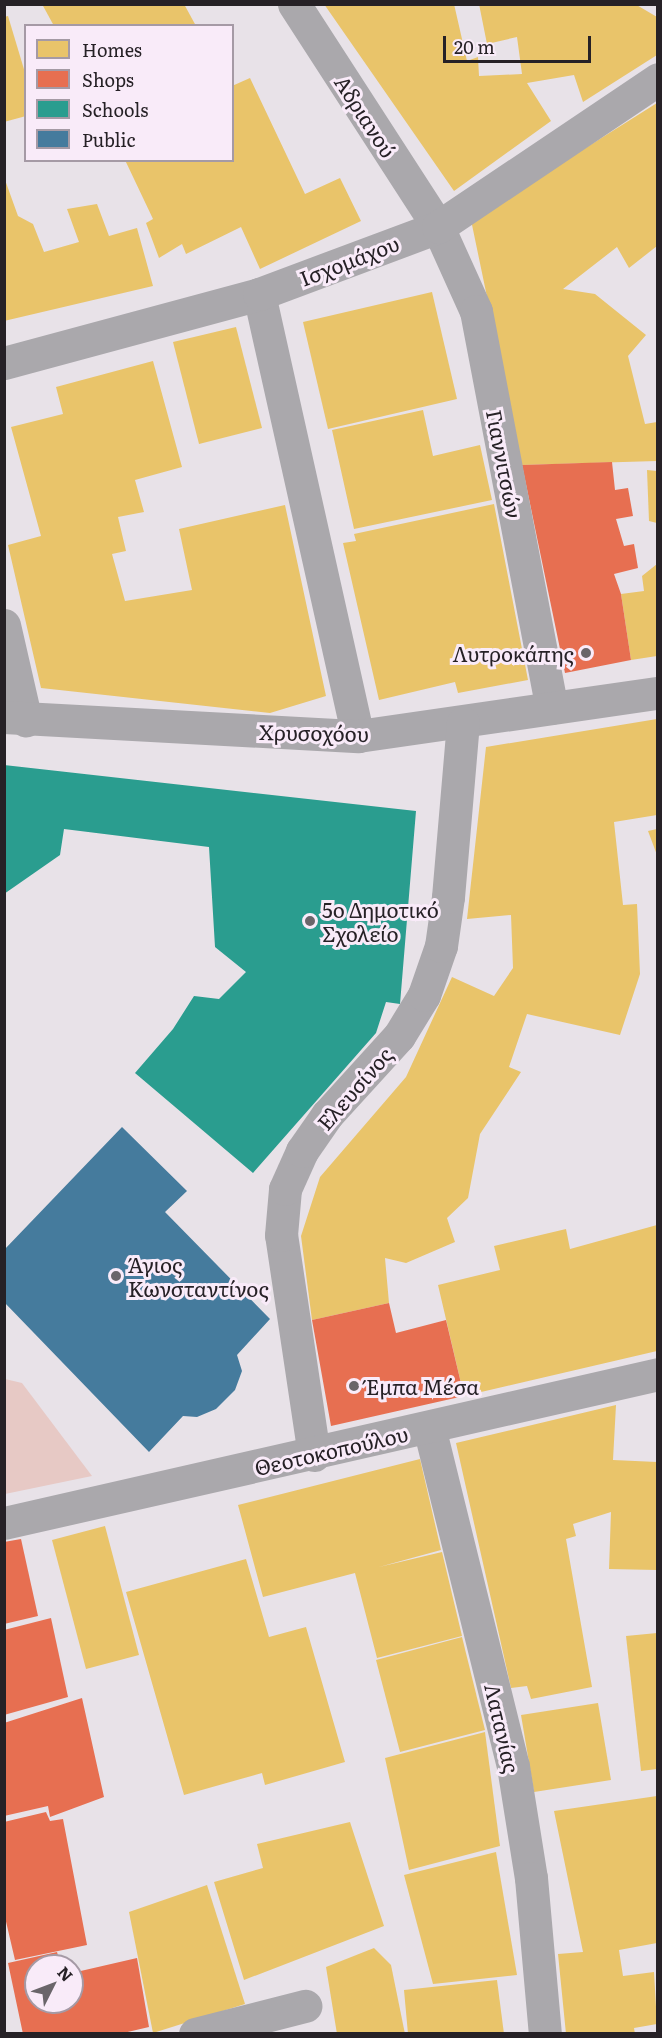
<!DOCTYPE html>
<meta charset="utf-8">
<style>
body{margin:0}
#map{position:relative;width:662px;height:2038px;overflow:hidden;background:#e8e2e8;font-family:Literata,serif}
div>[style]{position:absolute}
.green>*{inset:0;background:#e7c9c5}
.homes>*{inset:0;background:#e9c46a}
.shops>*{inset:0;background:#e76f51}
.schools>*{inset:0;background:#2a9d8f}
.public>*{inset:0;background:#457b9d}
.minor>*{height:33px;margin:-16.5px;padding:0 16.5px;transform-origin:16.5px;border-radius:16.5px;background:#aaa8ac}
.dots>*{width:16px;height:16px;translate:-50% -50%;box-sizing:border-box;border:3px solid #f9ebf9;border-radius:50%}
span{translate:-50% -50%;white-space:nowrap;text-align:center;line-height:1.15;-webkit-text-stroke:6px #f9ebf9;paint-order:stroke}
.street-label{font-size:21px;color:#262126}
.poi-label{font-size:21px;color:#262126}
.right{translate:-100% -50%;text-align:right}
.left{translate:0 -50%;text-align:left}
.frame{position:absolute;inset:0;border:6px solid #262126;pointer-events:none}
.legend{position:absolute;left:24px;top:24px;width:210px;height:138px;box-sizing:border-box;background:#f9ebf9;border:2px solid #a59aa5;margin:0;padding:8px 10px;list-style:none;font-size:18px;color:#262126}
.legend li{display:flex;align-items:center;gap:12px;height:30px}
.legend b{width:30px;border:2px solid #a59aa5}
.north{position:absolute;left:24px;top:1954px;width:60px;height:60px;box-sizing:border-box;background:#f9ebf9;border:2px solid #a59aa5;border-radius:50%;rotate:48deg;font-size:16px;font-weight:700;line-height:24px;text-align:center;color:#262126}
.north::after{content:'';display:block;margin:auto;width:21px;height:27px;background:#6a656a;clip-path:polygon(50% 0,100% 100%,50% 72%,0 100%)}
.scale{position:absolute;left:443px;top:36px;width:148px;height:27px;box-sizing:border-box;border:3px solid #262126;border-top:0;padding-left:8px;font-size:18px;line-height:21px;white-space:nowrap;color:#262126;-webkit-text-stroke:4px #f9ebf9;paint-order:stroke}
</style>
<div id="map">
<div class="green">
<div style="clip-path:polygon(5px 1379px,22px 1383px,92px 1476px,5px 1494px)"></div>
</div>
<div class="homes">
<div style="clip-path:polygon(42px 4px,184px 4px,196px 26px,54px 26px)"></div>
<div style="clip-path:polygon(324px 4px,454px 4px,467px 61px,478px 57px,479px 76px,522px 74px,517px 37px,487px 44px,479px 4px,635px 4px,657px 17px,657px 55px,583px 102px,574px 75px,527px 83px,551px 121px,454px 191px)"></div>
<div style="clip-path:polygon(8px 16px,26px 76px,26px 116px,4px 122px,4px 17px)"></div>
<div style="clip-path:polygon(250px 78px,305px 194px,340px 178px,361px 221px,260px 269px,241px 227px,186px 254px,182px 244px,159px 258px,146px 223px,153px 219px,125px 160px,232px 160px,232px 86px)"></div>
<div style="clip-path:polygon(657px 103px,657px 246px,629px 268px,617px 247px,563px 289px,595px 294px,646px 335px,628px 356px,645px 424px,657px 422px,657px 461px,522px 465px,471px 220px)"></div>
<div style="clip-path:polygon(4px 177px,18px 216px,33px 224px,44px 252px,79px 242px,67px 209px,97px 204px,109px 236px,137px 228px,153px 286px,4px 321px)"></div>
<div style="clip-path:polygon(432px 292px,457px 399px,328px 429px,303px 322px)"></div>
<div style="clip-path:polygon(236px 327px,262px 428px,199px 444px,173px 342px)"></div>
<div style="clip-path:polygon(153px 361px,182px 467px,135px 480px,144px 512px,118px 517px,126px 551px,112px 554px,125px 601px,192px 590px,179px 529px,285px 505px,326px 696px,270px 713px,41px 688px,8px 545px,41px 536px,11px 427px,63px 414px,56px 387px)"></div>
<div style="clip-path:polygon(423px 410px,433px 456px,480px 445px,492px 500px,354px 529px,332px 430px)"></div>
<div style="clip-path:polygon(647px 470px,657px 471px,657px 523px,649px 521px)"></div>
<div style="clip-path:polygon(494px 504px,528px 680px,458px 693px,455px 682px,379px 700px,343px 543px,356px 541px,354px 534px)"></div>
<div style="clip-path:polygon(657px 564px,657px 656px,631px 660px,621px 594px,644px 591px,642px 576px)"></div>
<div style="clip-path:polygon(657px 719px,657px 815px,614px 822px,623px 905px,637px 904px,640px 974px,620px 1035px,527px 1014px,509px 1067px,521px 1072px,480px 1134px,468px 1198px,447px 1218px,455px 1242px,406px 1263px,385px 1258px,389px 1303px,312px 1320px,301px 1236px,320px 1177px,406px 1077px,452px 977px,494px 996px,513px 968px,511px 915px,467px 919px,486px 747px)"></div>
<div style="clip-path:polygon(657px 829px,657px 855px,648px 831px)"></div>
<div style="clip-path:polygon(657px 1225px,657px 1351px,464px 1396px,438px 1285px,500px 1270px,494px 1246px,566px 1229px,570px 1249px)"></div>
<div style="clip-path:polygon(616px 1405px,613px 1460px,657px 1462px,657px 1570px,609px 1569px,611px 1512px,573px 1524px,576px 1536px,566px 1539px,592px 1687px,531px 1699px,527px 1686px,511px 1688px,456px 1443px)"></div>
<div style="clip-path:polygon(420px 1459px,441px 1550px,379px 1567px,442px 1552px,462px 1636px,377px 1658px,355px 1573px,263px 1597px,238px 1505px)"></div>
<div style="clip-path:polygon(105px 1526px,139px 1655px,86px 1669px,52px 1540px)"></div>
<div style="clip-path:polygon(246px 1559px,269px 1637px,306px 1627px,345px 1762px,265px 1785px,262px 1773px,184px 1795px,126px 1592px)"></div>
<div style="clip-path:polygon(657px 1633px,657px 1769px,641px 1771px,626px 1636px)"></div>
<div style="clip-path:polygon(462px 1637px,485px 1730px,400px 1752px,376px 1660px)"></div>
<div style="clip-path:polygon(598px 1703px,611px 1780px,534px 1792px,521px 1715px)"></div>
<div style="clip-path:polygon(485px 1732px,500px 1846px,409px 1870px,385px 1758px)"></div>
<div style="clip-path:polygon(657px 1796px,657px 1943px,619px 1950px,623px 1976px,654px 1972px,657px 2024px,634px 2028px,635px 2034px,566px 2034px,558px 1954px,583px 1952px,554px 1811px)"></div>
<div style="clip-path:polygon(350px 1822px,384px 1926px,244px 1980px,214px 1882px,263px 1868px,257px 1844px)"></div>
<div style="clip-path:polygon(496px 1852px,517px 1975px,433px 1984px,404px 1875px)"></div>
<div style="clip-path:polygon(207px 1885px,245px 2004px,153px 2033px,129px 1912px)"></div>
<div style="clip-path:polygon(374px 1948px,391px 1965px,405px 2034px,337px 2034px,326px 1967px)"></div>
<div style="clip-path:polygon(497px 1980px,504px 2034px,408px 2034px,404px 1990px)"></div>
</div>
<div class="shops">
<div style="clip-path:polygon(612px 462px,615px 490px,628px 488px,633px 516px,616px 519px,624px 546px,634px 544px,638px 568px,614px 574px,621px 594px,631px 660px,565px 673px,522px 465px)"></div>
<div style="clip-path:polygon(389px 1303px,396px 1333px,446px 1320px,464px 1396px,331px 1426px,312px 1320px)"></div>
<div style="clip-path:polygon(21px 1539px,38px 1616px,4px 1624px,4px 1542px)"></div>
<div style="clip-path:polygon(51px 1618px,68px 1697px,4px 1715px,4px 1630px)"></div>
<div style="clip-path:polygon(82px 1698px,104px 1797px,50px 1817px,48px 1806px,4px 1816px,4px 1723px)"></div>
<div style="clip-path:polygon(46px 1812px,50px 1821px,63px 1819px,87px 1945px,15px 1960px,4px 1913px,4px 1822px)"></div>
<div style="clip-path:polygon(57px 1952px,61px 1966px,36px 1966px,36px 2002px,72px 2002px,72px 1973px,137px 1958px,149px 2027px,119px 2034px,23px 2034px,8px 1963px)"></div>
</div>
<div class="schools">
<div style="clip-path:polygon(4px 765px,416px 811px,400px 1004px,386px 1002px,376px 1033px,253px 1173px,135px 1073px,173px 1029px,194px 996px,219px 999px,246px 972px,215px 947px,209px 847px,64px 829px,60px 855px,4px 894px)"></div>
</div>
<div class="public">
<div style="clip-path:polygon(122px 1127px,187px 1191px,165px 1212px,270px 1319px,237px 1355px,242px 1371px,235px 1390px,216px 1409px,197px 1417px,183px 1416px,149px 1452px,4px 1302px,4px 1250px)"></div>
</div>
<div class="minor">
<div style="left:294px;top:4px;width:265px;rotate:57.1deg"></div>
<div style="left:438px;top:227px;width:92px;rotate:65.7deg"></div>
<div style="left:476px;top:311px;width:404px;rotate:79.2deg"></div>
<div style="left:259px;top:294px;width:453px;rotate:77.4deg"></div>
<div style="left:4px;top:363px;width:264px;rotate:-15.1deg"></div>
<div style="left:259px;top:294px;width:191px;rotate:-20.5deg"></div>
<div style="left:438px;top:227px;width:265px;rotate:-33.9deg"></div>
<div style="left:4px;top:625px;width:98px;rotate:77.1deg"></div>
<div style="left:4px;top:717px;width:355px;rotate:3.1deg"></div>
<div style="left:358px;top:736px;width:303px;rotate:-8.2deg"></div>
<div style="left:429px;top:1427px;width:349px;rotate:76.1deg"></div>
<div style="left:513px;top:1766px;width:113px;rotate:80.9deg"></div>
<div style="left:531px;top:1878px;width:157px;rotate:84.9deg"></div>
<div style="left:314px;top:1455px;width:222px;rotate:-98.5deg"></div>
<div style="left:281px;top:1235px;width:46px;rotate:-85deg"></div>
<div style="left:285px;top:1189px;width:42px;rotate:-65.9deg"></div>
<div style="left:302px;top:1151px;width:44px;rotate:-55.2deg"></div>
<div style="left:327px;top:1115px;width:107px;rotate:-47.7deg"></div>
<div style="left:399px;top:1036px;width:48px;rotate:-58.6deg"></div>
<div style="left:424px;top:995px;width:52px;rotate:-70.9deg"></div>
<div style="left:441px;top:946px;width:49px;rotate:-81.9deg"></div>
<div style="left:448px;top:897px;width:175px;rotate:-85.1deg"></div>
<div style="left:4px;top:1523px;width:671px;rotate:-12.83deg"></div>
<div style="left:195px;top:2034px;width:114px;rotate:-14.3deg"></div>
</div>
<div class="dots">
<div style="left:586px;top:653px;background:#6a656a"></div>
<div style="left:310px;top:921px;background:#6a656a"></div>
<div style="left:116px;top:1276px;background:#6a656a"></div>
<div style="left:354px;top:1386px;background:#6a656a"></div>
</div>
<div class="street-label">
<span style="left:366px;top:116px;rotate:57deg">Αδριανού</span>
<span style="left:349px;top:260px;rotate:-21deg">Ισχομάχου</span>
<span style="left:505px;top:464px;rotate:79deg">Γιαννιτσών</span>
<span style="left:314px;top:732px;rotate:1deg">Χρυσοχόου</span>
<span style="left:354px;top:1088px;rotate:-49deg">Ελευσίνος</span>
<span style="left:331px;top:1450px;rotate:-13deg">Θεοτοκοπούλου</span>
<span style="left:503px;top:1728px;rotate:77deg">Λατανίας</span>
</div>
<div class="poi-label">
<span class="right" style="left:574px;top:653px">Λυτροκάπης</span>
<span class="left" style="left:322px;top:921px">5ο Δημοτικό<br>Σχολείο</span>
<span class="left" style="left:128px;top:1276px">Άγιος<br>Κωνσταντίνος</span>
<span class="left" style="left:366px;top:1386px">Έμπα Μέσα</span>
</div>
<div class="frame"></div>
<ul class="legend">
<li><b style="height:16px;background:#e9c46a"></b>Homes</li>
<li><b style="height:16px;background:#e76f51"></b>Shops</li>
<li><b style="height:16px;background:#2a9d8f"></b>Schools</li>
<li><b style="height:16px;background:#457b9d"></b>Public</li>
</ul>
<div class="north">N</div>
<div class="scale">20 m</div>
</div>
